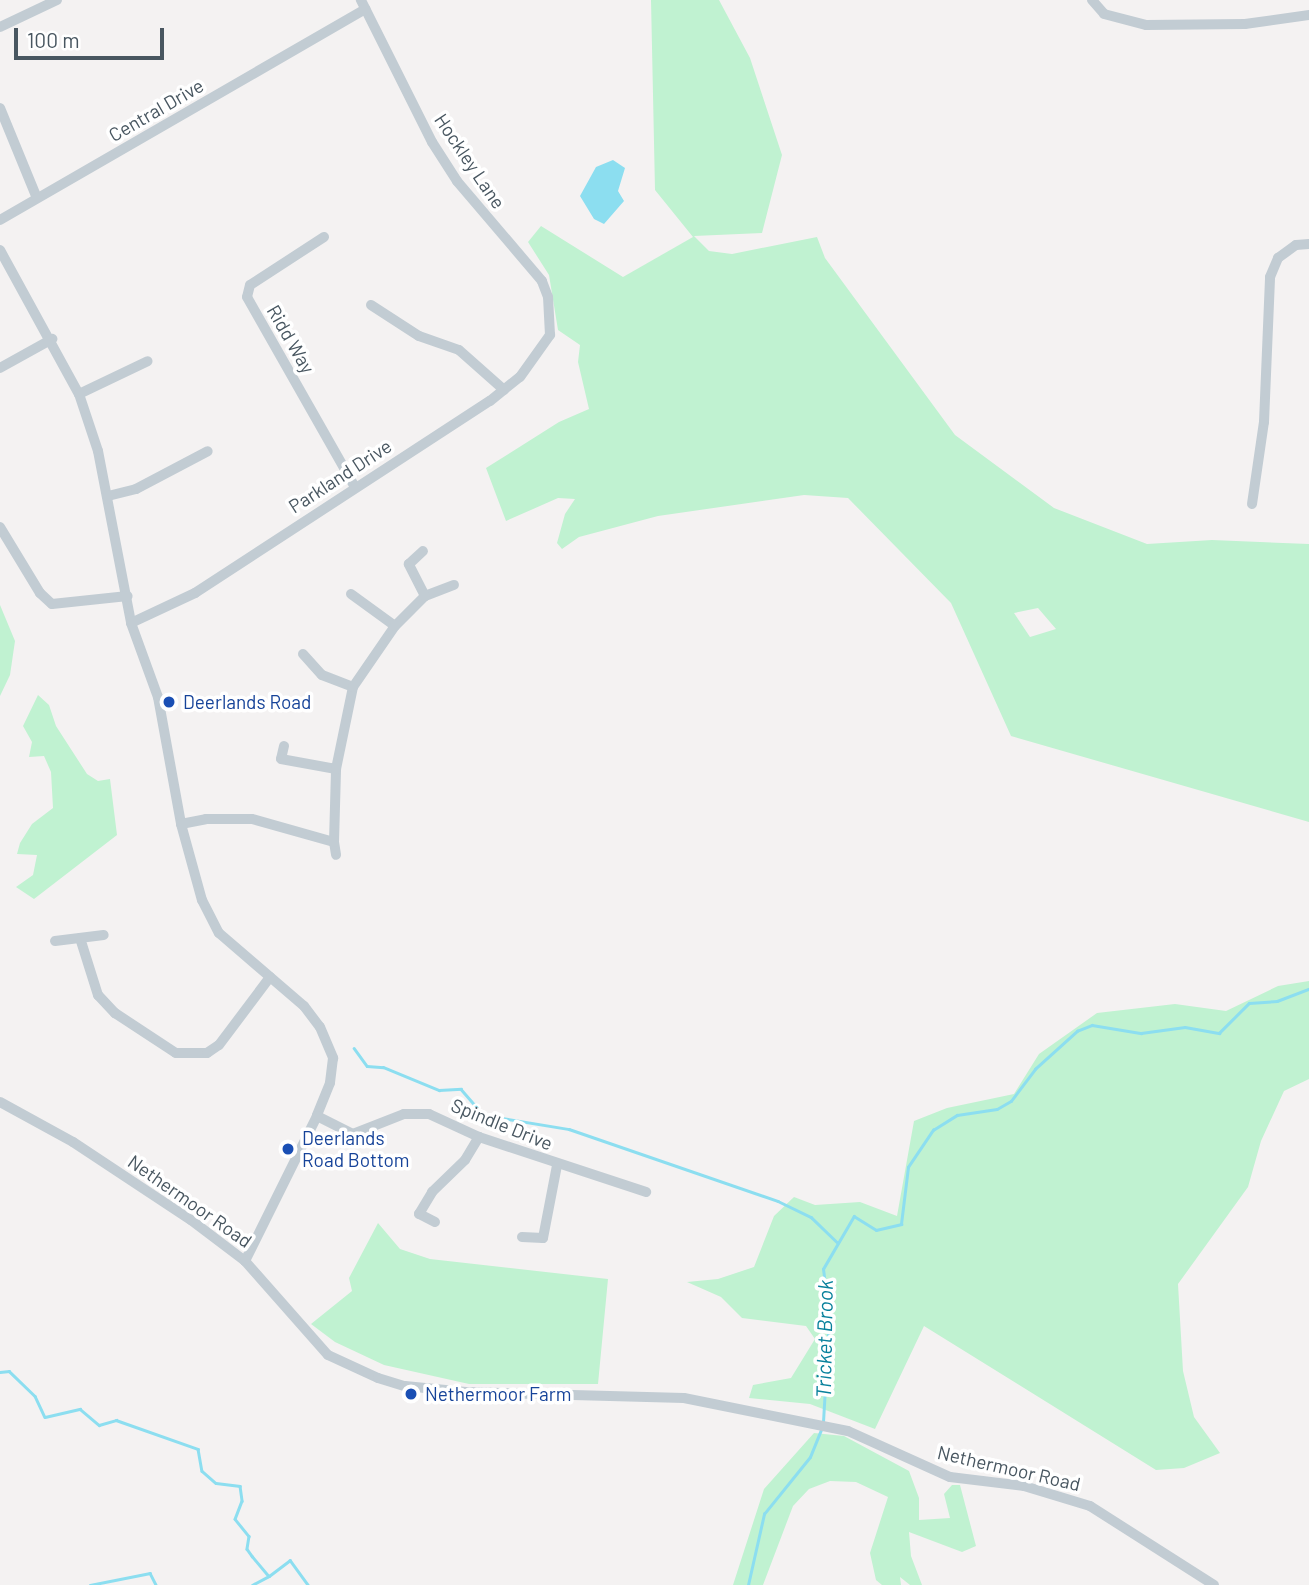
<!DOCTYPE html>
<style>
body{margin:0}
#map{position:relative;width:1309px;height:1585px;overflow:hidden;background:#f4f2f2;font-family:Barlow,sans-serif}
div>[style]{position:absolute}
.green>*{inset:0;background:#c0f2d1}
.water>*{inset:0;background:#8cdef0}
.stream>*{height:2.5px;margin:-1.25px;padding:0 1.25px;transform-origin:1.25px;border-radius:1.25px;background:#8cdef0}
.minor>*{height:10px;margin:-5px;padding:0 5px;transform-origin:5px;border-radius:5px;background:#c2ccd3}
.dots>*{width:19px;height:19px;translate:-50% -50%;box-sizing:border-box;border:4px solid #fff;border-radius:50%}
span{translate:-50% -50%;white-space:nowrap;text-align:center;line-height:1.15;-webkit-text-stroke:7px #fff;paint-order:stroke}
.street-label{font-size:19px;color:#485660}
.transit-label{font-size:19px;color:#164399}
.left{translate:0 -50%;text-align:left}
.water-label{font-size:21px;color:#08819c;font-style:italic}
.scale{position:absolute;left:14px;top:28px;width:150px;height:32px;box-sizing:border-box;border:4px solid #485660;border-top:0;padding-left:9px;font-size:21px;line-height:24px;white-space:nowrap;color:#485660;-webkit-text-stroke:5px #fff;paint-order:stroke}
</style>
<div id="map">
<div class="green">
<div style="clip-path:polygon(evenodd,651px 0,719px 0,750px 58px,782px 155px,762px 233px,694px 236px,709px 251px,732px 254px,817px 237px,825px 258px,955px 435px,1054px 508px,1147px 544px,1212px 540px,1309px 544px,1309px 822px,1011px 736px,951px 603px,848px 498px,804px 495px,658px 516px,579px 537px,562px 549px,557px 543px,565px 514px,575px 499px,558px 498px,506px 521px,486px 468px,559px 422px,589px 409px,578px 362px,580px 345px,558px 330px,549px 275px,528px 242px,541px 226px,623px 277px,693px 237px,655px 190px,651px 0,1038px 608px,1056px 629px,1030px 637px,1014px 613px,1038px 608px)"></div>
<div style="clip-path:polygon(0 605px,15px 641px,10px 675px,0 696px)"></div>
<div style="clip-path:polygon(38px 695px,49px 705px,56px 726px,87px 774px,98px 781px,110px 779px,117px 835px,34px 899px,16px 887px,33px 875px,37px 855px,17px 854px,20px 843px,32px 824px,53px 808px,51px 772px,44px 756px,29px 757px,32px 742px,23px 726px)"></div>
<div style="clip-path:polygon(1309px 981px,1309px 1079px,1284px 1091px,1261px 1141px,1248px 1187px,1178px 1284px,1183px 1371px,1194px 1417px,1220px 1453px,1184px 1468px,1156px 1470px,924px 1326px,875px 1429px,810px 1404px,749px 1398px,753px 1385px,791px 1378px,815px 1339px,806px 1326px,742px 1318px,721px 1297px,687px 1282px,718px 1279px,754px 1267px,774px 1216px,794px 1197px,815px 1205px,860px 1202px,897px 1216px,914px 1121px,947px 1108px,1014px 1094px,1039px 1054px,1097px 1013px,1175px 1004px,1226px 1011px,1278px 986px)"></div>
<div style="clip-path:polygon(378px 1223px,400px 1249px,430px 1259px,608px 1279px,598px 1384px,469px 1384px,384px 1365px,335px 1342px,311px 1324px,352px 1291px,349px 1278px)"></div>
<div style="clip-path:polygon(814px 1433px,844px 1436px,909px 1471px,919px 1498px,919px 1520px,950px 1518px,944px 1494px,952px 1485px,960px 1485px,976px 1546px,962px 1552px,909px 1532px,911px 1556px,922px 1585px,910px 1585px,900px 1577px,901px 1585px,882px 1585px,876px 1580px,870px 1553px,888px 1497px,856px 1482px,830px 1481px,809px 1489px,793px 1506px,763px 1585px,733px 1585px,764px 1489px)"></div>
</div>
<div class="water">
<div style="clip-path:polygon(613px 160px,625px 168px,618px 191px,624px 201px,604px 224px,594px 219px,580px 196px,596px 167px)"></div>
</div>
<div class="stream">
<div style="left:354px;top:1048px;width:22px;rotate:54deg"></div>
<div style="left:367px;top:1066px;width:16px;rotate:4deg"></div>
<div style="left:383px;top:1067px;width:61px;rotate:22.3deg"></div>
<div style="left:439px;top:1090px;width:22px;rotate:-3deg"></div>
<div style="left:461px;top:1089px;width:35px;rotate:49deg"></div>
<div style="left:484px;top:1115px;width:86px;rotate:9.4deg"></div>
<div style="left:569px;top:1129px;width:221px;rotate:19deg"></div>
<div style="left:778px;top:1201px;width:37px;rotate:26deg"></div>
<div style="left:811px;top:1217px;width:36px;rotate:44deg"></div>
<div style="left:0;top:1372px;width:9px;rotate:-6deg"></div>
<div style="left:9px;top:1371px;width:36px;rotate:44deg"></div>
<div style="left:35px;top:1396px;width:23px;rotate:65deg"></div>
<div style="left:45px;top:1417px;width:36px;rotate:-13deg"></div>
<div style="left:80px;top:1409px;width:25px;rotate:40deg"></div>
<div style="left:99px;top:1425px;width:18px;rotate:-16deg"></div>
<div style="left:116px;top:1420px;width:87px;rotate:19.5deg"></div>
<div style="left:198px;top:1449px;width:22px;rotate:80deg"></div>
<div style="left:202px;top:1471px;width:18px;rotate:41deg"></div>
<div style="left:216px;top:1483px;width:24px;rotate:7deg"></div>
<div style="left:240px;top:1486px;width:15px;rotate:82deg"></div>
<div style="left:242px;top:1501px;width:19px;rotate:111deg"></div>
<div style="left:235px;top:1519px;width:22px;rotate:51deg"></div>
<div style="left:249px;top:1536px;width:13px;rotate:99deg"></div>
<div style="left:247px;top:1549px;width:9px;rotate:54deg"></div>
<div style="left:252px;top:1556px;width:26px;rotate:50deg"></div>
<div style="left:269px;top:1576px;width:26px;rotate:-37deg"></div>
<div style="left:290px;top:1560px;width:31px;rotate:54deg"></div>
<div style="left:823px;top:1422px;width:105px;rotate:-86.7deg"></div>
<div style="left:829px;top:1317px;width:48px;rotate:-97.1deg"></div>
<div style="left:823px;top:1269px;width:61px;rotate:-59.7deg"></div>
<div style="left:854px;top:1216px;width:26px;rotate:32deg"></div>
<div style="left:876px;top:1230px;width:26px;rotate:-13deg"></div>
<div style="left:901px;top:1224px;width:57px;rotate:-83deg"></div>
<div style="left:908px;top:1167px;width:45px;rotate:-56deg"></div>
<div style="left:933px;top:1130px;width:28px;rotate:-32deg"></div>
<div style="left:957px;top:1115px;width:40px;rotate:-8.5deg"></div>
<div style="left:997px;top:1109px;width:16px;rotate:-30deg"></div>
<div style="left:1011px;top:1101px;width:40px;rotate:-53deg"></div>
<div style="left:1035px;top:1069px;width:57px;rotate:-42.1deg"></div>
<div style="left:1077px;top:1031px;width:16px;rotate:-22deg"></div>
<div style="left:1092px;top:1025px;width:50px;rotate:9.3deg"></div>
<div style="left:1141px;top:1033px;width:44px;rotate:-7.8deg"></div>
<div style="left:1185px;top:1027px;width:35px;rotate:10deg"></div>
<div style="left:1219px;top:1033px;width:42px;rotate:-45deg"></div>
<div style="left:1249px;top:1003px;width:28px;rotate:-4deg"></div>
<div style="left:1277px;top:1001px;width:34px;rotate:-21deg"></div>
<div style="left:90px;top:1585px;width:61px;rotate:-11.3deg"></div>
<div style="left:150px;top:1573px;width:13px;rotate:63deg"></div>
<div style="left:252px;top:1585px;width:19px;rotate:-28deg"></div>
<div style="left:748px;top:1585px;width:73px;rotate:-77.3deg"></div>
<div style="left:764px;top:1514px;width:73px;rotate:-51.1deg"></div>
<div style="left:810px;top:1457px;width:31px;rotate:-68deg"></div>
</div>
<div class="minor">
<div style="left:1092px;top:0;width:18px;rotate:49deg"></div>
<div style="left:1104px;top:14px;width:43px;rotate:14.7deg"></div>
<div style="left:1146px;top:25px;width:99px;rotate:-0.6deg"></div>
<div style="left:1245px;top:24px;width:65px;rotate:-8deg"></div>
<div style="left:0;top:27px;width:63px;rotate:-25.3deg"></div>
<div style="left:0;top:108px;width:97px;rotate:67.7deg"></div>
<div style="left:0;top:220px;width:422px;rotate:-30deg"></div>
<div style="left:324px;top:237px;width:88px;rotate:147deg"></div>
<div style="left:250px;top:285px;width:12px;rotate:104deg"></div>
<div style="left:247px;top:297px;width:219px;rotate:60.4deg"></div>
<div style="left:0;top:250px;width:164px;rotate:61.3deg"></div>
<div style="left:79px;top:394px;width:60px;rotate:71.6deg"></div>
<div style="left:98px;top:451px;width:175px;rotate:79.1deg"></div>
<div style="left:131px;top:623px;width:79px;rotate:70deg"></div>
<div style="left:158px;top:697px;width:129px;rotate:79.7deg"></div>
<div style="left:181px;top:824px;width:79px;rotate:74.6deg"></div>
<div style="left:202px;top:900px;width:37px;rotate:63deg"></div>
<div style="left:219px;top:933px;width:112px;rotate:40.7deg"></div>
<div style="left:304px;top:1006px;width:26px;rotate:53deg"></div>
<div style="left:320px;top:1027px;width:34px;rotate:67deg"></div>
<div style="left:333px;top:1058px;width:25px;rotate:97deg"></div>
<div style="left:330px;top:1083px;width:35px;rotate:112deg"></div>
<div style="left:317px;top:1116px;width:162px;rotate:116.4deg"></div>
<div style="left:371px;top:305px;width:57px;rotate:32.9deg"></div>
<div style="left:419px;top:336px;width:42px;rotate:19.3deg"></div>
<div style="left:459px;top:350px;width:60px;rotate:41.6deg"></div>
<div style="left:0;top:368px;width:60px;rotate:-29.1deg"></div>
<div style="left:79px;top:394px;width:76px;rotate:-25.6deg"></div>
<div style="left:108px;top:496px;width:29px;rotate:-14deg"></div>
<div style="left:136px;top:489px;width:81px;rotate:-27.8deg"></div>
<div style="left:1252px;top:504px;width:83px;rotate:-81.7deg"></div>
<div style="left:1264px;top:422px;width:145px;rotate:-87.6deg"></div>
<div style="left:1270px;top:277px;width:21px;rotate:-67deg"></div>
<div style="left:1278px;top:258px;width:22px;rotate:-36deg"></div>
<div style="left:1296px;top:245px;width:13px;rotate:-4deg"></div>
<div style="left:0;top:527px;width:77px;rotate:58.8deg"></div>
<div style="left:40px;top:593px;width:16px;rotate:43deg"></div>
<div style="left:52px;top:604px;width:76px;rotate:-6deg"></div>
<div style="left:351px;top:594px;width:54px;rotate:36deg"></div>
<div style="left:425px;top:596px;width:31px;rotate:-21deg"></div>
<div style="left:131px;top:623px;width:71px;rotate:-25.1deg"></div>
<div style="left:195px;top:593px;width:352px;rotate:-33.1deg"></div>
<div style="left:490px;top:401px;width:38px;rotate:-39deg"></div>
<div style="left:520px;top:377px;width:52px;rotate:-54.5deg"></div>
<div style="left:550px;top:335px;width:38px;rotate:-93deg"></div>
<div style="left:548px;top:297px;width:17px;rotate:-111deg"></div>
<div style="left:542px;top:281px;width:131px;rotate:-130.4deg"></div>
<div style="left:457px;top:181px;width:46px;rotate:-122.7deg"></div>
<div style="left:432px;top:142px;width:159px;rotate:-116.6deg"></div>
<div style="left:303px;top:654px;width:28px;rotate:48deg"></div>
<div style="left:322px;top:675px;width:33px;rotate:21deg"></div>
<div style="left:284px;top:746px;width:13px;rotate:103deg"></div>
<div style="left:281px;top:759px;width:56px;rotate:10.3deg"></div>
<div style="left:181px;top:824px;width:25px;rotate:-11deg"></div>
<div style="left:206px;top:819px;width:46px"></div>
<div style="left:252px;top:819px;width:85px;rotate:15.7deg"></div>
<div style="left:334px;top:842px;width:13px;rotate:81deg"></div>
<div style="left:334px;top:842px;width:73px;rotate:-88.4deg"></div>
<div style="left:336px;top:769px;width:84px;rotate:-78.3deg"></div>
<div style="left:353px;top:687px;width:74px;rotate:-55.5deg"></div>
<div style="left:395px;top:626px;width:42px;rotate:-45deg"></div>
<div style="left:425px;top:596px;width:36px;rotate:-117deg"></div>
<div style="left:409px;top:564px;width:19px;rotate:-43deg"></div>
<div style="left:80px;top:938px;width:60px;rotate:72.5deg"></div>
<div style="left:98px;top:995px;width:25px;rotate:47deg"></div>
<div style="left:115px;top:1013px;width:73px;rotate:33.3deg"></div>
<div style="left:176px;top:1053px;width:31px"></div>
<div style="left:207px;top:1053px;width:14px;rotate:-34deg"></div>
<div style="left:219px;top:1045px;width:85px;rotate:-53.1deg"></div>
<div style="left:55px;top:941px;width:49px;rotate:-7deg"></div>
<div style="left:0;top:1102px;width:83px;rotate:28.7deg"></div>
<div style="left:73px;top:1142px;width:141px;rotate:33.5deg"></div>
<div style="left:191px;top:1220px;width:68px;rotate:37.2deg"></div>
<div style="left:245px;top:1261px;width:125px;rotate:48.6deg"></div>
<div style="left:328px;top:1355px;width:55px;rotate:24.7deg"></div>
<div style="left:378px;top:1378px;width:28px;rotate:17deg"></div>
<div style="left:405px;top:1386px;width:61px;rotate:5.6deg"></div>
<div style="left:466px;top:1392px;width:218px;rotate:1.6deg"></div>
<div style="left:684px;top:1398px;width:167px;rotate:11.4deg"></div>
<div style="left:848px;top:1431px;width:112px;rotate:24.3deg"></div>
<div style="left:950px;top:1477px;width:75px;rotate:6.9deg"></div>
<div style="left:1024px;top:1486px;width:69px;rotate:16.9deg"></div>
<div style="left:1090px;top:1506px;width:147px;rotate:32.5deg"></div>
<div style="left:317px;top:1116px;width:40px;rotate:26.6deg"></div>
<div style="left:353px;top:1134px;width:55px;rotate:-21.4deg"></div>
<div style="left:404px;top:1114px;width:25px"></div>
<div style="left:429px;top:1114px;width:55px;rotate:24.7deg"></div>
<div style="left:479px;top:1137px;width:176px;rotate:18.2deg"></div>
<div style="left:435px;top:1222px;width:18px;rotate:-153deg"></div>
<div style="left:419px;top:1214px;width:26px;rotate:-59deg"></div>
<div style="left:432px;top:1192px;width:46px;rotate:-44.1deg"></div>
<div style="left:465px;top:1160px;width:27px;rotate:-59deg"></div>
<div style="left:522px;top:1237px;width:21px;rotate:3deg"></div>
<div style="left:543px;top:1238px;width:74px;rotate:-79.1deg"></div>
</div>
<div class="dots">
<div style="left:169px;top:702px;background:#1a4fb4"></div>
<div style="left:288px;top:1149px;background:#1a4fb4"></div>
<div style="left:411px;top:1394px;background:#1a4fb4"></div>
</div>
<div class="street-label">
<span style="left:156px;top:110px;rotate:-30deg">Central Drive</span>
<span style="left:470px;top:161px;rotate:56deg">Hockley Lane</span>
<span style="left:291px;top:339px;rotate:60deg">Ridd Way</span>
<span style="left:340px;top:476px;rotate:-33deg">Parkland Drive</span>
<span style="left:502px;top:1124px;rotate:22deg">Spindle Drive</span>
<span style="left:190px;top:1201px;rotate:35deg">Nethermoor Road</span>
<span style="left:1009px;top:1468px;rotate:13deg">Nethermoor Road</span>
</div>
<div class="transit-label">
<span class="left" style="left:183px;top:702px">Deerlands Road</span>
<span class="left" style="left:302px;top:1149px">Deerlands<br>Road Bottom</span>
<span class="left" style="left:425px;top:1394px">Nethermoor Farm</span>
</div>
<div class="water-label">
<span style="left:824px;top:1339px;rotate:-89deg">Tricket Brook</span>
</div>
<div class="scale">100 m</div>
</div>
